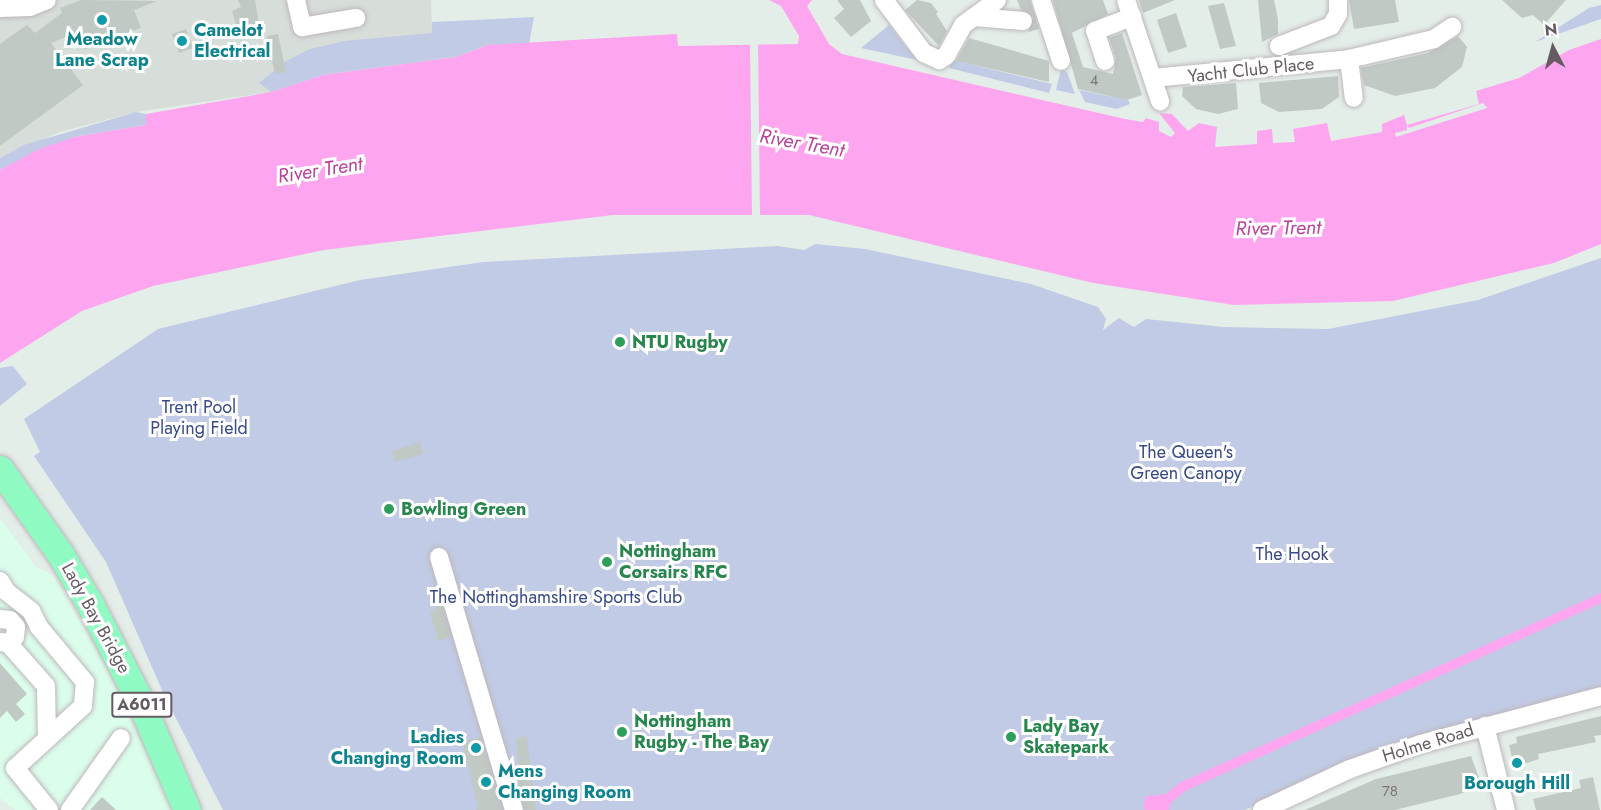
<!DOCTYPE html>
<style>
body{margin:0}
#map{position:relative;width:1601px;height:810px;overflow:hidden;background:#e4eee9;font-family:Jost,sans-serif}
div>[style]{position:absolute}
.commercial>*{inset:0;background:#dbfdeb}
.industrial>*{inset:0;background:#d7ddd9}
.green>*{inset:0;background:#c1cbe5}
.water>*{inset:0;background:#fda6ef}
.pier>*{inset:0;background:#e4eee9}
.building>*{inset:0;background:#c0c9c4}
.roads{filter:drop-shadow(0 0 2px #beb7bb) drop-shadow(0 0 2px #beb7bb)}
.minor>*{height:18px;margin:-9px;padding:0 9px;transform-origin:9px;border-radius:9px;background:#fff}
.highway>*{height:27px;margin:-13.5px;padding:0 13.5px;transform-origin:13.5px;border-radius:13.5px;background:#8ffac2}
.dots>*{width:16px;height:16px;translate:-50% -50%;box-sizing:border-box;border:3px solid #fff;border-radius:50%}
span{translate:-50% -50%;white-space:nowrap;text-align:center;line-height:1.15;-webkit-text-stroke:6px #fff;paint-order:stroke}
.number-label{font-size:15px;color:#7b777a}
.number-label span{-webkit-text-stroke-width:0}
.shield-label span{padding:2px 4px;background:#fff;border:2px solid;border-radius:4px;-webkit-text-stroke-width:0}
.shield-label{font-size:16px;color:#645c62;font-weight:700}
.culture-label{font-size:18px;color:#0d838f;font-weight:700}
.left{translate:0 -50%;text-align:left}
.right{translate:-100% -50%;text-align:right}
.street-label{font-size:18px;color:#645c62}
.leisure-label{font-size:18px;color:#27864d;font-weight:700}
.park-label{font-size:18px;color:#384a87}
.water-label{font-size:20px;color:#b8459d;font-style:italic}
.north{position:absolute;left:1523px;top:18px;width:60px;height:60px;-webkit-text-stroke:4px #fff;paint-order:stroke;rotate:354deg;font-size:16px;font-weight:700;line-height:24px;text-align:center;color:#645c62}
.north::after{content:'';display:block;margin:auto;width:21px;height:27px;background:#645c62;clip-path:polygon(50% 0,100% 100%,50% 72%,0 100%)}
</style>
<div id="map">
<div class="commercial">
<div style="clip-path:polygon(0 518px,36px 567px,53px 575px,107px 669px,172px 810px,15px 810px,0 798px)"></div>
</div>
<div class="industrial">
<div style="clip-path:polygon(0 0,431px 0,432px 33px,259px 83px,271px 92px,136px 112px,60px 132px,0 158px)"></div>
</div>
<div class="green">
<div style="clip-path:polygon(1601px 5px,1601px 19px,1535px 42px,1589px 8px)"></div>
<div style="clip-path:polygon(534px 17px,529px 44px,488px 45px,456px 57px,323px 75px,271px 92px,259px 83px,286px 61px,310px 49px,344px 41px,432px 33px,432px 22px)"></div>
<div style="clip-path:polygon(889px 25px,902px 42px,917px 60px,861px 48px)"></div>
<div style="clip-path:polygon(952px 60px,1052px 84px,1049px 93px,949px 68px)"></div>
<div style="clip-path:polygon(1061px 69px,1067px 72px,1075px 94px,1056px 90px)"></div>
<div style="clip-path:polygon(1079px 90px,1128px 100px,1130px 104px,1117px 109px,1085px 102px)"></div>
<div style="clip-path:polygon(136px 112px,146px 114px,146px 125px,74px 137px,0 170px,0 158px,24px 145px)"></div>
<div style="clip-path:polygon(815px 244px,865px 249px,1031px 284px,1098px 307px,1106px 319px,1103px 330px,1119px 318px,1134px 327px,1146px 319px,1224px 327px,1328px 329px,1478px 300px,1601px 258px,1601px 690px,1341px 765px,1245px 810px,223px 810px,165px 697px,106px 562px,34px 456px,40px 452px,24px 419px,158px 329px,360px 280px,483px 262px,778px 246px,804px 250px)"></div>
<div style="clip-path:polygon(13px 366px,27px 384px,0 406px,0 368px)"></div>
</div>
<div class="water">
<div style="clip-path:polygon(769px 0,829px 0,812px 0,807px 6px,829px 44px,842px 54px,1125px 119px,1143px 122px,1146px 118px,1159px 122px,1159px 131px,1171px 137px,1175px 133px,1159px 113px,1172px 114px,1188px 131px,1199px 123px,1217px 127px,1215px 147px,1257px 144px,1257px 131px,1272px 129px,1273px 143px,1295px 142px,1293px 129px,1327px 123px,1331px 141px,1382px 132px,1382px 124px,1404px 115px,1407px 125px,1479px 104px,1476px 91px,1519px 78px,1569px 50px,1601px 39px,1601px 244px,1554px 263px,1393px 301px,1234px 305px,1093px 283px,809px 215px,613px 215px,324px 250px,153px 286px,82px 311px,0 363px,0 170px,37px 150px,74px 137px,146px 125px,146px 114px,271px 92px,323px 75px,456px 57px,488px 45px,677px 34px,678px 46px,798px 44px,799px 36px,781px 6px)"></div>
<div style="clip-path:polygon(1601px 593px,1601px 603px,1185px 791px,1170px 804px,1169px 810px,1145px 810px,1143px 807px,1146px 796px,1166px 794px,1179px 783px)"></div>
</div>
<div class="pier">
<div style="clip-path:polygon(750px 39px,758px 40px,760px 217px,752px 217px)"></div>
<div style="clip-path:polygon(1483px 103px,1487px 108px,1396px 137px,1395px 133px,1407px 130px,1407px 125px,1409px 128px)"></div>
</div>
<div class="building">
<div style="clip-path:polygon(81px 0,157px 1px,134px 10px,141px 28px,85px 49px,71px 35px,51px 43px,83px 85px,0 146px,0 44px,27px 25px,35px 33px,62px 13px,60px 8px)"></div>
<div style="clip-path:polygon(238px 0,255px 0,259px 24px,237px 28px,232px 11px,241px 7px)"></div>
<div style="clip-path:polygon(837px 0,860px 0,871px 21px,851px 37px,834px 18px,844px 9px)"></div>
<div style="clip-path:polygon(917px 0,931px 3px,938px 12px,936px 14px,947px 31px,939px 46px,905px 10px)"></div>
<div style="clip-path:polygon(1017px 0,1030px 0,1039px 29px,1028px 32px,1033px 17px,1021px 10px)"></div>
<div style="clip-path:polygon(1053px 0,1103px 0,1108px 14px,1072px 33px,1083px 67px,1113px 74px,1116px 58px,1109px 38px,1122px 33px,1142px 95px,1127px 100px,1078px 89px)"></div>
<div style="clip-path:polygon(1139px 0,1175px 0,1143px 13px)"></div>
<div style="clip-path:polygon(1258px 0,1274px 0,1278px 19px,1278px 34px,1262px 42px)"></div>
<div style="clip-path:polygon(1349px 0,1395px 0,1399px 22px,1354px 29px)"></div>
<div style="clip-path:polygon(1502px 0,1566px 0,1544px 25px,1533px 15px,1522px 18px)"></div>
<div style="clip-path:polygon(1224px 3px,1236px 46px,1220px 49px,1208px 6px)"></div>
<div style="clip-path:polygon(1176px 13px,1187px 47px,1168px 53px,1157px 20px)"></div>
<div style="clip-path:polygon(186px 29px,193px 48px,179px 53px,172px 34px)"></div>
<div style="clip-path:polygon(278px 34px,286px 72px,275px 74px,267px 36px)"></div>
<div style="clip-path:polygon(1458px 36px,1467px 47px,1462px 67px,1435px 88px,1395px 96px,1364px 85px,1361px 68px,1428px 53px)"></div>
<div style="clip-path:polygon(969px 38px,1049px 61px,1049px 82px,956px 61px)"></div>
<div style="clip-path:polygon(1338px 76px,1339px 97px,1322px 109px,1279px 112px,1261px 103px,1259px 83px)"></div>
<div style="clip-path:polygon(1236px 83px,1238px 109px,1218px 114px,1196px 109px,1182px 96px,1183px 87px)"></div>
<div style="clip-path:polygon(420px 442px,423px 454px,395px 462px,392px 451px)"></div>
<div style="clip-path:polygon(440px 600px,451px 637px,438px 641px,430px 612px,437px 610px,435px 601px)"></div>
<div style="clip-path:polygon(0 663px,27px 694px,16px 704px,25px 714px,16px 722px,7px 711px,0 718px)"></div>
<div style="clip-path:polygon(1601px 716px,1601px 735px,1594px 736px,1596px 742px,1538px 754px,1539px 759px,1523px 764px,1522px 759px,1513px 762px,1509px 745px,1517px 743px,1516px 737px)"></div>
<div style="clip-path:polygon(527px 736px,533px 786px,536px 810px,525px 810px,521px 794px,516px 738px)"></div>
<div style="clip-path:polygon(481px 737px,499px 800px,502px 810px,476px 810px,478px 806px,462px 741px)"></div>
<div style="clip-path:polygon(1471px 756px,1482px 786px,1460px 794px,1395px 810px,1305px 810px,1376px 779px)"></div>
<div style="clip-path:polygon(1593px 777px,1600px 810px,1536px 810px,1533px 799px,1581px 788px,1579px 780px)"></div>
<div style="clip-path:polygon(102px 797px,116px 810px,90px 810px)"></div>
</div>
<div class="roads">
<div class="minor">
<div style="left:296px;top:0;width:28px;rotate:77deg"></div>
<div style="left:302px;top:27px;width:55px;rotate:-9.5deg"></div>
<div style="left:884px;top:0;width:66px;rotate:53deg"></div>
<div style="left:924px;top:53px;width:17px;rotate:25deg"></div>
<div style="left:939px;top:60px;width:8px;rotate:-30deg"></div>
<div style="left:946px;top:56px;width:35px;rotate:-61deg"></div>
<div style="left:963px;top:25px;width:42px;rotate:-36.3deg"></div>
<div style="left:1041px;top:0;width:64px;rotate:71.8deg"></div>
<div style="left:1126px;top:0;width:107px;rotate:71.4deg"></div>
<div style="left:0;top:8px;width:30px;rotate:-2deg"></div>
<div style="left:30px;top:7px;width:18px;rotate:-22deg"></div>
<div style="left:974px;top:17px;width:49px;rotate:4.7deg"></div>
<div style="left:1279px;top:46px;width:56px;rotate:-21deg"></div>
<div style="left:1331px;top:26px;width:14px;rotate:-60deg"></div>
<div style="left:1338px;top:14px;width:14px;rotate:-90deg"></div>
<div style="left:1349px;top:59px;width:39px;rotate:83deg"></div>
<div style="left:1105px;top:61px;width:32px;rotate:-108deg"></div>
<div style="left:1095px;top:31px;width:40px;rotate:-21deg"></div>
<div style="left:1153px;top:78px;width:197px;rotate:-5.5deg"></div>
<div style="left:1349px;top:59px;width:87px;rotate:-13.2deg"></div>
<div style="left:1434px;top:39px;width:22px;rotate:-34deg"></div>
<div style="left:439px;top:557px;width:264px;rotate:73.5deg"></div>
<div style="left:0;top:581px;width:13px;rotate:58deg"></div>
<div style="left:7px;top:592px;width:31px;rotate:38deg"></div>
<div style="left:31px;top:611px;width:18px;rotate:63deg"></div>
<div style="left:39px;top:627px;width:72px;rotate:50.1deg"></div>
<div style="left:85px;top:682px;width:24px;rotate:95deg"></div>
<div style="left:83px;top:706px;width:92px;rotate:137.6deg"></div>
<div style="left:15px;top:768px;width:54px;rotate:51deg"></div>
<div style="left:0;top:619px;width:10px;rotate:6deg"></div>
<div style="left:10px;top:620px;width:9px;rotate:49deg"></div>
<div style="left:16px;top:627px;width:10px;rotate:96deg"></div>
<div style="left:15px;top:637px;width:9px;rotate:139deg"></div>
<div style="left:0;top:642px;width:8px;rotate:7deg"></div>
<div style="left:8px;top:643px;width:57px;rotate:48.5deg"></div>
<div style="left:46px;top:686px;width:51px;rotate:88.9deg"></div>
<div style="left:1485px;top:726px;width:87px;rotate:76deg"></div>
<div style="left:70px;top:810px;width:88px;rotate:-54.7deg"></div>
<div style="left:1262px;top:810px;width:97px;rotate:-25deg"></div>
<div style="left:1350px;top:769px;width:75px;rotate:-19.4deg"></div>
<div style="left:1421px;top:744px;width:186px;rotate:-14.9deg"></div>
</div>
<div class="highway">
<div style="left:0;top:469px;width:105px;rotate:54.7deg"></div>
<div style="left:61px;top:555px;width:57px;rotate:59.4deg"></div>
<div style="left:90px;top:604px;width:109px;rotate:62.7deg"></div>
<div style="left:140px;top:701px;width:119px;rotate:66.7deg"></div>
</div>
</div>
<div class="dots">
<div style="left:102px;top:20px;background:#0f9aa8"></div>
<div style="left:182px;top:41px;background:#0f9aa8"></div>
<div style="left:620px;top:342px;background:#2e9e5b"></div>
<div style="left:389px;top:509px;background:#2e9e5b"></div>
<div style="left:607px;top:562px;background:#2e9e5b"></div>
<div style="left:622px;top:732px;background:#2e9e5b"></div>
<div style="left:1011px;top:737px;background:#2e9e5b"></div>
<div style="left:476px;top:748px;background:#0f9aa8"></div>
<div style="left:1517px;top:763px;background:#0f9aa8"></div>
<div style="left:486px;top:782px;background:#0f9aa8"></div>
</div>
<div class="number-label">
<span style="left:1094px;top:81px">4</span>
<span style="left:1390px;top:792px">78</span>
</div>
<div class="shield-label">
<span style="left:142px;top:705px">A6011</span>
</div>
<div class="culture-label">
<span class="left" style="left:194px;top:41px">Camelot<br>Electrical</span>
<span style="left:102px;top:50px">Meadow<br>Lane Scrap</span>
<span class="right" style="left:464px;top:748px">Ladies<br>Changing Room</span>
<span class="left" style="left:498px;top:782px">Mens<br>Changing Room</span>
<span style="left:1517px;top:783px">Borough Hill</span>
</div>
<div class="street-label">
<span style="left:1251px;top:70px;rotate:-6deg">Yacht Club Place</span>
<span style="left:96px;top:618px;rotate:61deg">Lady Bay Bridge</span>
<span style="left:1428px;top:743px;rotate:-17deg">Holme Road</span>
</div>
<div class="leisure-label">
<span class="left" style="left:632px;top:342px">NTU Rugby</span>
<span class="left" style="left:401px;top:509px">Bowling Green</span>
<span class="left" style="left:619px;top:562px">Nottingham<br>Corsairs RFC</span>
<span class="left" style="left:634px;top:732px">Nottingham<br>Rugby - The Bay</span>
<span class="left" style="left:1023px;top:737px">Lady Bay<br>Skatepark</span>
</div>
<div class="park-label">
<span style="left:199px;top:418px">Trent Pool<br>Playing Field</span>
<span style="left:1186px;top:463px">The Queen's<br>Green Canopy</span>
<span style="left:1292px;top:554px">The Hook</span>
<span style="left:556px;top:597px">The Nottinghamshire Sports Club</span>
</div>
<div class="water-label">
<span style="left:802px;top:143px;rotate:10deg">River Trent</span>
<span style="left:320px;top:170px;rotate:-9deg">River Trent</span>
<span style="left:1278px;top:228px;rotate:-1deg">River Trent</span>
</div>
<div class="north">N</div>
</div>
